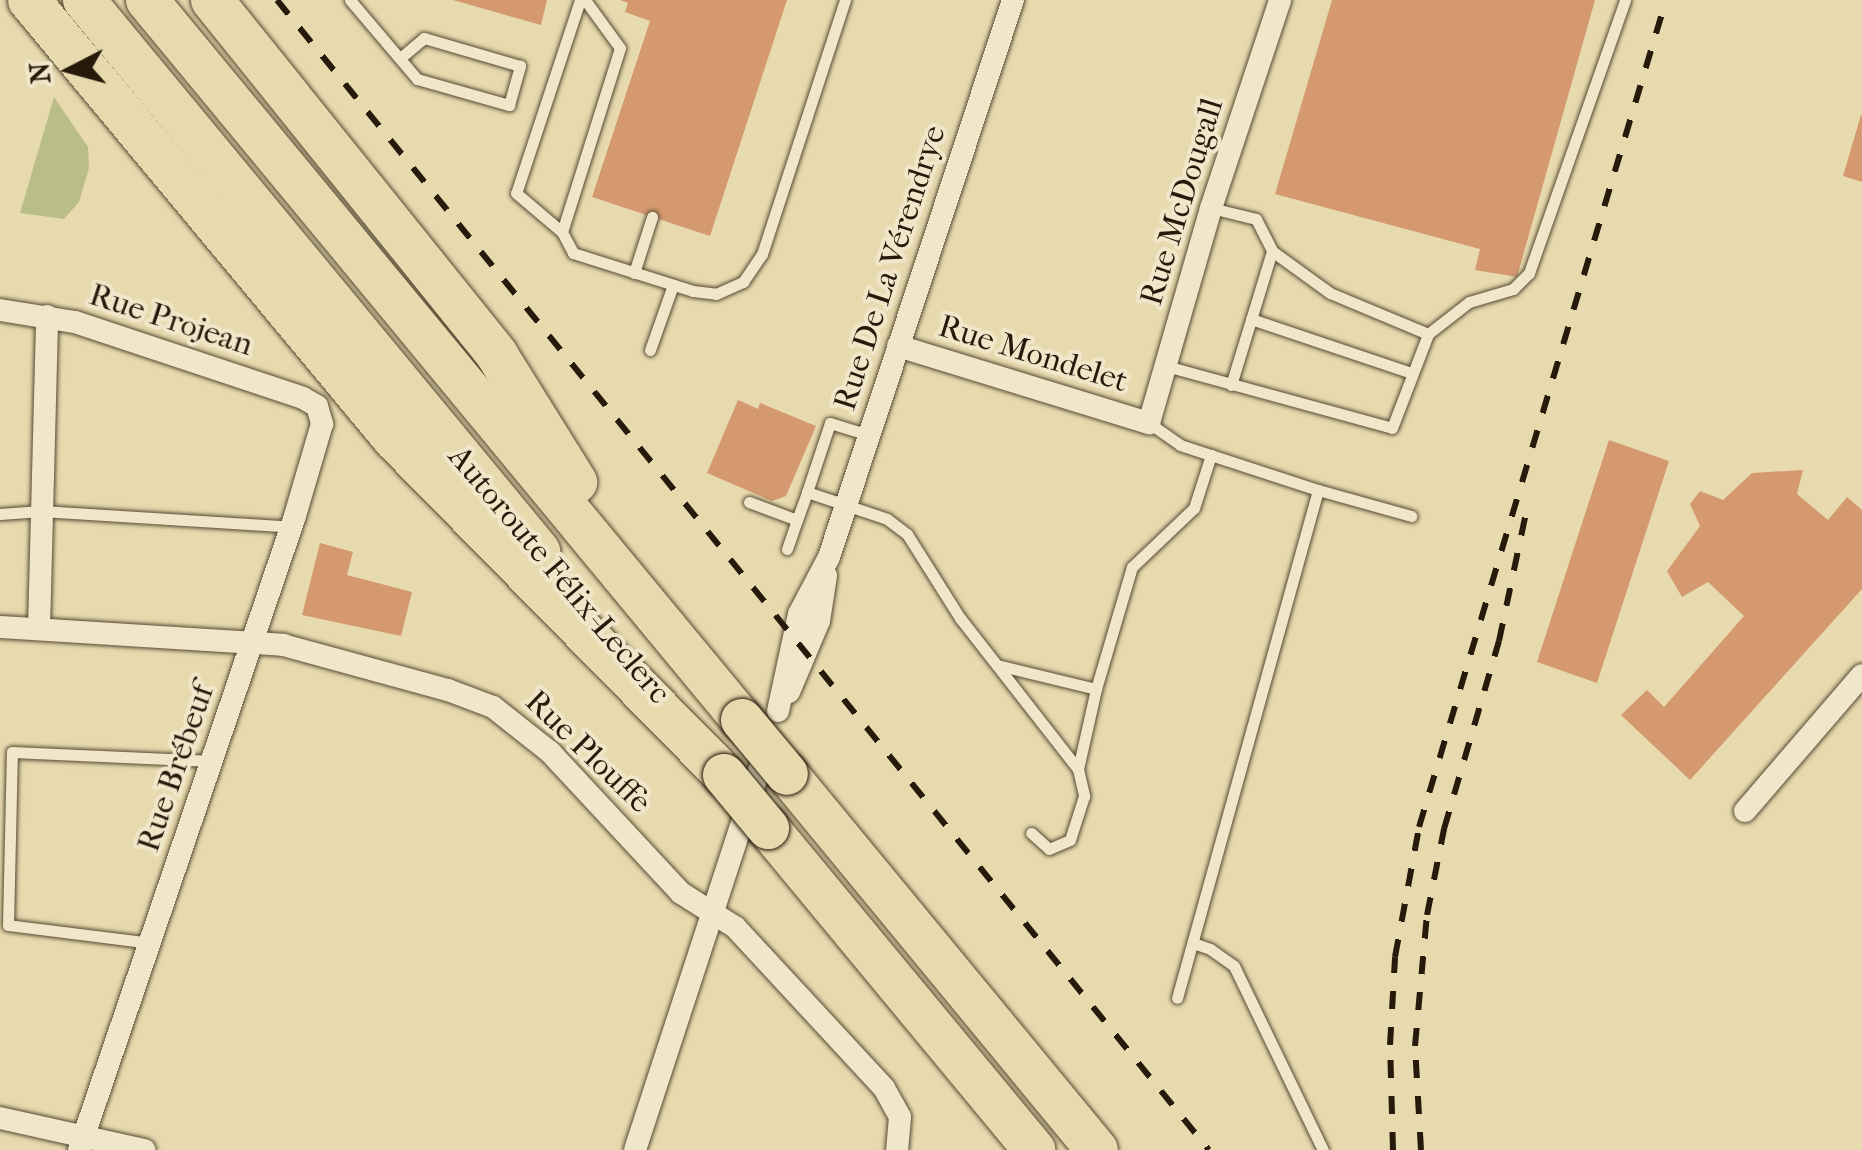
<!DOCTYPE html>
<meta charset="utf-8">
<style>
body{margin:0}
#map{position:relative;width:1862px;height:1150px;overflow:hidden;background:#e8daaf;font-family:"IM FELL French Canon",serif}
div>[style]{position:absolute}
.green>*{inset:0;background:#b9be88}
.building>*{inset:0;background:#d4996f}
.roads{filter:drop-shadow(0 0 2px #564a33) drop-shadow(0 0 2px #564a33)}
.service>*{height:11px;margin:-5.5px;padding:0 5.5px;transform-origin:5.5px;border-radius:5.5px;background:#f0e7cb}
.minor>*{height:22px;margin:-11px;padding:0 11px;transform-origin:11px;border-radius:11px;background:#f0e7cb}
.motorway>*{height:42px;margin:-21px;padding:0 21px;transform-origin:21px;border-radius:21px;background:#e8daaf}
.rail>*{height:6px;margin-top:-3px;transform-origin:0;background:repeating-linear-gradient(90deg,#261a0a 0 18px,transparent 0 36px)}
.bridges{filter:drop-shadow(0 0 2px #261a0a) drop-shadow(0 0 2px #261a0a)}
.motorway-bridge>*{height:42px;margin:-21px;padding:0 21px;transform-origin:21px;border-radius:21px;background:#e8daaf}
span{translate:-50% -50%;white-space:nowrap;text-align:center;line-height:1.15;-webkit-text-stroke:8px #f0e7cb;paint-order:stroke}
.street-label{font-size:32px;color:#261a0a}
.north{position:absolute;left:20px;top:20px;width:100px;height:100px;-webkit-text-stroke:8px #f0e7cb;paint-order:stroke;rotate:264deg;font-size:28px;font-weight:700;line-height:40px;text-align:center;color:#261a0a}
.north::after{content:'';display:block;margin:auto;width:35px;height:45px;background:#261a0a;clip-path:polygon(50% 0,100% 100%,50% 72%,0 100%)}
</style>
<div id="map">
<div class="green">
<div style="clip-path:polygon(54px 97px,88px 147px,89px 168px,79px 202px,64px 219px,20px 213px)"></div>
</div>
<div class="building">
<div style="clip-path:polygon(453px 0,547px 0,541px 25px)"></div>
<div style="clip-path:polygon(620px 0,787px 0,710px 236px,592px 197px,650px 21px,625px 12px,628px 3px)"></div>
<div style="clip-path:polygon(1332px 0,1595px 0,1517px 277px,1475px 270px,1480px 249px,1275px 194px)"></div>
<div style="clip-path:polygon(1861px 115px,1862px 115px,1862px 182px,1843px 176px)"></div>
<div style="clip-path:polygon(738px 400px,758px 409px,760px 403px,816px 426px,786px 496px,772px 501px,707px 473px)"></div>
<div style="clip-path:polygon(1609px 440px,1669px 461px,1597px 683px,1537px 662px)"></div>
<div style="clip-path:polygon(1803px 470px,1797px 494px,1828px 520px,1847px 497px,1862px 510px,1862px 589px,1690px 780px,1621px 715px,1647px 690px,1664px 707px,1744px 616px,1708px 582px,1682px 597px,1667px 571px,1700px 526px,1690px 504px,1700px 491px,1723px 500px,1752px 473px)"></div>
<div style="clip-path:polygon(320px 543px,353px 552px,347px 575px,412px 592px,401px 636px,302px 615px)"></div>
</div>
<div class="roads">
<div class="service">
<div style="left:350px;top:0;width:104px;rotate:49.7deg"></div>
<div style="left:417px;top:79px;width:96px;rotate:15.8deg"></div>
<div style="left:509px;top:105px;width:41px;rotate:-74.2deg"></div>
<div style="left:520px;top:66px;width:100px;rotate:-163.7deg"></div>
<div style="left:424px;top:38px;width:31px;rotate:140deg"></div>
<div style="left:580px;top:0;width:203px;rotate:108.3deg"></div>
<div style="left:516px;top:193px;width:60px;rotate:40.3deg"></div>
<div style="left:562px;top:232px;width:193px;rotate:-72.5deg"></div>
<div style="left:620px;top:48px;width:59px;rotate:-126.1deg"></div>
<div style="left:1211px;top:208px;width:46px;rotate:13.7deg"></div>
<div style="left:1256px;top:219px;width:36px;rotate:63deg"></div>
<div style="left:1272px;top:251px;width:140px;rotate:107deg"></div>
<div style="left:562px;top:232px;width:24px;rotate:62deg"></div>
<div style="left:573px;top:253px;width:126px;rotate:17.6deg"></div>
<div style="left:693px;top:291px;width:23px;rotate:7deg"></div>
<div style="left:716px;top:294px;width:30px;rotate:-24deg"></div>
<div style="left:743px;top:282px;width:34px;rotate:-56deg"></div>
<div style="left:762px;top:254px;width:267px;rotate:-71.9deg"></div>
<div style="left:1272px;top:251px;width:72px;rotate:35.9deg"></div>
<div style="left:1330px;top:293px;width:106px;rotate:22.7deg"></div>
<div style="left:634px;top:273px;width:59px;rotate:-72.2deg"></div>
<div style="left:1251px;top:319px;width:169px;rotate:18.6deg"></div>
<div style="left:650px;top:350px;width:69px;rotate:-70.5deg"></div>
<div style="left:1166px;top:366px;width:234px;rotate:15.3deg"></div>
<div style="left:1392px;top:428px;width:101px;rotate:-69deg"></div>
<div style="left:1428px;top:334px;width:52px;rotate:-38deg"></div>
<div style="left:1469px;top:302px;width:46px;rotate:-16.5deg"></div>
<div style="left:1513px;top:289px;width:23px;rotate:-45deg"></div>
<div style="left:1529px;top:273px;width:289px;rotate:-70.6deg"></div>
<div style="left:1149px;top:423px;width:38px;rotate:35deg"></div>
<div style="left:1180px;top:445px;width:145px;rotate:18.1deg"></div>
<div style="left:1318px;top:490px;width:527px;rotate:105.51deg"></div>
<div style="left:869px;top:435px;width:41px;rotate:-162.9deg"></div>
<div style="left:830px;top:423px;width:73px;rotate:108.4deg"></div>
<div style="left:807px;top:492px;width:84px;rotate:18.6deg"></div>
<div style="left:887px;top:519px;width:25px;rotate:37deg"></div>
<div style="left:907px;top:534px;width:99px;rotate:57.8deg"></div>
<div style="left:960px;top:618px;width:192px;rotate:52deg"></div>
<div style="left:1078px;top:769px;width:28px;rotate:77deg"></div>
<div style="left:1084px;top:796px;width:46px;rotate:107.7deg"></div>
<div style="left:1070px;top:840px;width:23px;rotate:157deg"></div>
<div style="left:1049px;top:849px;width:24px;rotate:-138deg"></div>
<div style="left:1318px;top:490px;width:97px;rotate:15.6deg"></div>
<div style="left:749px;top:502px;width:51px;rotate:20.6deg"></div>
<div style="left:797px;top:520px;width:30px;rotate:-70deg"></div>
<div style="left:0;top:514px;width:41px;rotate:-4.2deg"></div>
<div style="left:41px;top:511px;width:252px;rotate:3.6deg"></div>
<div style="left:787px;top:549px;width:31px;rotate:-71deg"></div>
<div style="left:997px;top:665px;width:102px;rotate:13.6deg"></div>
<div style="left:1096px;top:689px;width:82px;rotate:102.7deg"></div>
<div style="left:1096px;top:689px;width:127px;rotate:-73.6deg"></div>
<div style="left:1132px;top:567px;width:86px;rotate:-43.6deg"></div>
<div style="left:1194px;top:508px;width:56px;rotate:-72.2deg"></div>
<div style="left:152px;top:943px;width:145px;rotate:-172.9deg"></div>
<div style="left:8px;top:925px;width:173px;rotate:-88.7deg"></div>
<div style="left:12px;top:752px;width:201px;rotate:2.6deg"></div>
<div style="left:1193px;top:943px;width:18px;rotate:19deg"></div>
<div style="left:1210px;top:949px;width:29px;rotate:35deg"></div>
<div style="left:1234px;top:966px;width:204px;rotate:64.2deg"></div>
</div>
<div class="minor">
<div style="left:0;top:310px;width:76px;rotate:9.1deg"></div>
<div style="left:75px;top:322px;width:240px;rotate:18.4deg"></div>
<div style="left:303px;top:398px;width:16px;rotate:30deg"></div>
<div style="left:317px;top:406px;width:19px;rotate:74deg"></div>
<div style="left:322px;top:424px;width:96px;rotate:106.4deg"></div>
<div style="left:295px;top:516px;width:670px;rotate:108.81deg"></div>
<div style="left:898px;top:346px;width:263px;rotate:17.1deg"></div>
<div style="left:1149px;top:423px;width:224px;rotate:-73.9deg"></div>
<div style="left:1211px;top:208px;width:219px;rotate:-71.6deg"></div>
<div style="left:0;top:627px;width:284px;rotate:3.6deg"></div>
<div style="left:283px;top:645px;width:171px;rotate:15.3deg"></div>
<div style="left:448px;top:690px;width:48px;rotate:20.7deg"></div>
<div style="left:493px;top:707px;width:73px;rotate:38.3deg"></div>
<div style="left:550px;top:752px;width:192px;rotate:47.1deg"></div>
<div style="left:681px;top:893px;width:64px;rotate:32.2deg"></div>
<div style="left:735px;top:927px;width:219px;rotate:47.2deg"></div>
<div style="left:884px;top:1088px;width:33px;rotate:61deg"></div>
<div style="left:900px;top:1117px;width:33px;rotate:95deg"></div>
<div style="left:39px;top:629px;width:313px;rotate:-88.5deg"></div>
<div style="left:789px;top:692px;width:77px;rotate:-67.1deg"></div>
<div style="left:819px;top:621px;width:46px;rotate:-81.2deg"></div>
<div style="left:778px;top:711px;width:99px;rotate:-77.8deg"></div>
<div style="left:799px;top:614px;width:64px;rotate:-62.2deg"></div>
<div style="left:829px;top:557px;width:587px;rotate:-71.72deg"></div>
<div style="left:1745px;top:811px;width:179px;rotate:-49.3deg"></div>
<div style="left:0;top:1118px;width:148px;rotate:12.5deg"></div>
<div style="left:635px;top:1150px;width:426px;rotate:-71.9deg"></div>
</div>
<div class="motorway">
<div style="left:29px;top:0;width:571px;rotate:50.26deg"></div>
<div style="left:394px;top:439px;width:471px;rotate:45.5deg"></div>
<div style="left:84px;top:0;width:715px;rotate:50.45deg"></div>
<div style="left:147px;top:0;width:934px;rotate:50.43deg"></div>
<div style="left:212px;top:0;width:455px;rotate:51.2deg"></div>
<div style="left:497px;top:355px;width:150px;rotate:58.1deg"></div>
<div style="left:787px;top:774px;width:487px;rotate:50.5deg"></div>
<div style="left:768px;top:828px;width:418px;rotate:50.4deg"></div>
</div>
</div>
<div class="rail">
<div style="left:277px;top:0;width:1480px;rotate:50.98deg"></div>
<div style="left:1393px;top:1150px;width:105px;rotate:-91.6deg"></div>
<div style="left:1390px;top:1045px;width:88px;rotate:-86.7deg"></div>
<div style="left:1395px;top:957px;width:132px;rotate:-79.5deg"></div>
<div style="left:1419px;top:827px;width:863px;rotate:-73.37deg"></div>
<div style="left:1421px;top:1150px;width:104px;rotate:-93.3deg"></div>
<div style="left:1415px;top:1046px;width:132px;rotate:-84.8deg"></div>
<div style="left:1427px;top:915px;width:88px;rotate:-78.8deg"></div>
<div style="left:1444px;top:829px;width:196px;rotate:-73.7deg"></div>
<div style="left:1499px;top:641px;width:136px;rotate:-78.1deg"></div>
</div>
<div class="bridges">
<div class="motorway-bridge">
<div style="left:742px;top:720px;width:70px;rotate:50.2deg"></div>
<div style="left:724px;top:775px;width:69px;rotate:50.3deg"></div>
</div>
</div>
<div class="street-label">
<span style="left:1182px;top:202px;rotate:-73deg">Rue McDougall</span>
<span style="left:890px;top:268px;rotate:-72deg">Rue De La Vérendrye</span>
<span style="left:171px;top:320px;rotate:18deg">Rue Projean</span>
<span style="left:1033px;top:354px;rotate:17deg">Rue Mondelet</span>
<span style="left:559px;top:575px;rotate:50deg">Autoroute Félix-Leclerc</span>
<span style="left:588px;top:752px;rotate:44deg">Rue Plouffe</span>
<span style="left:176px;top:768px;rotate:-71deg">Rue Brébeuf</span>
</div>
<div class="north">N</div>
</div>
